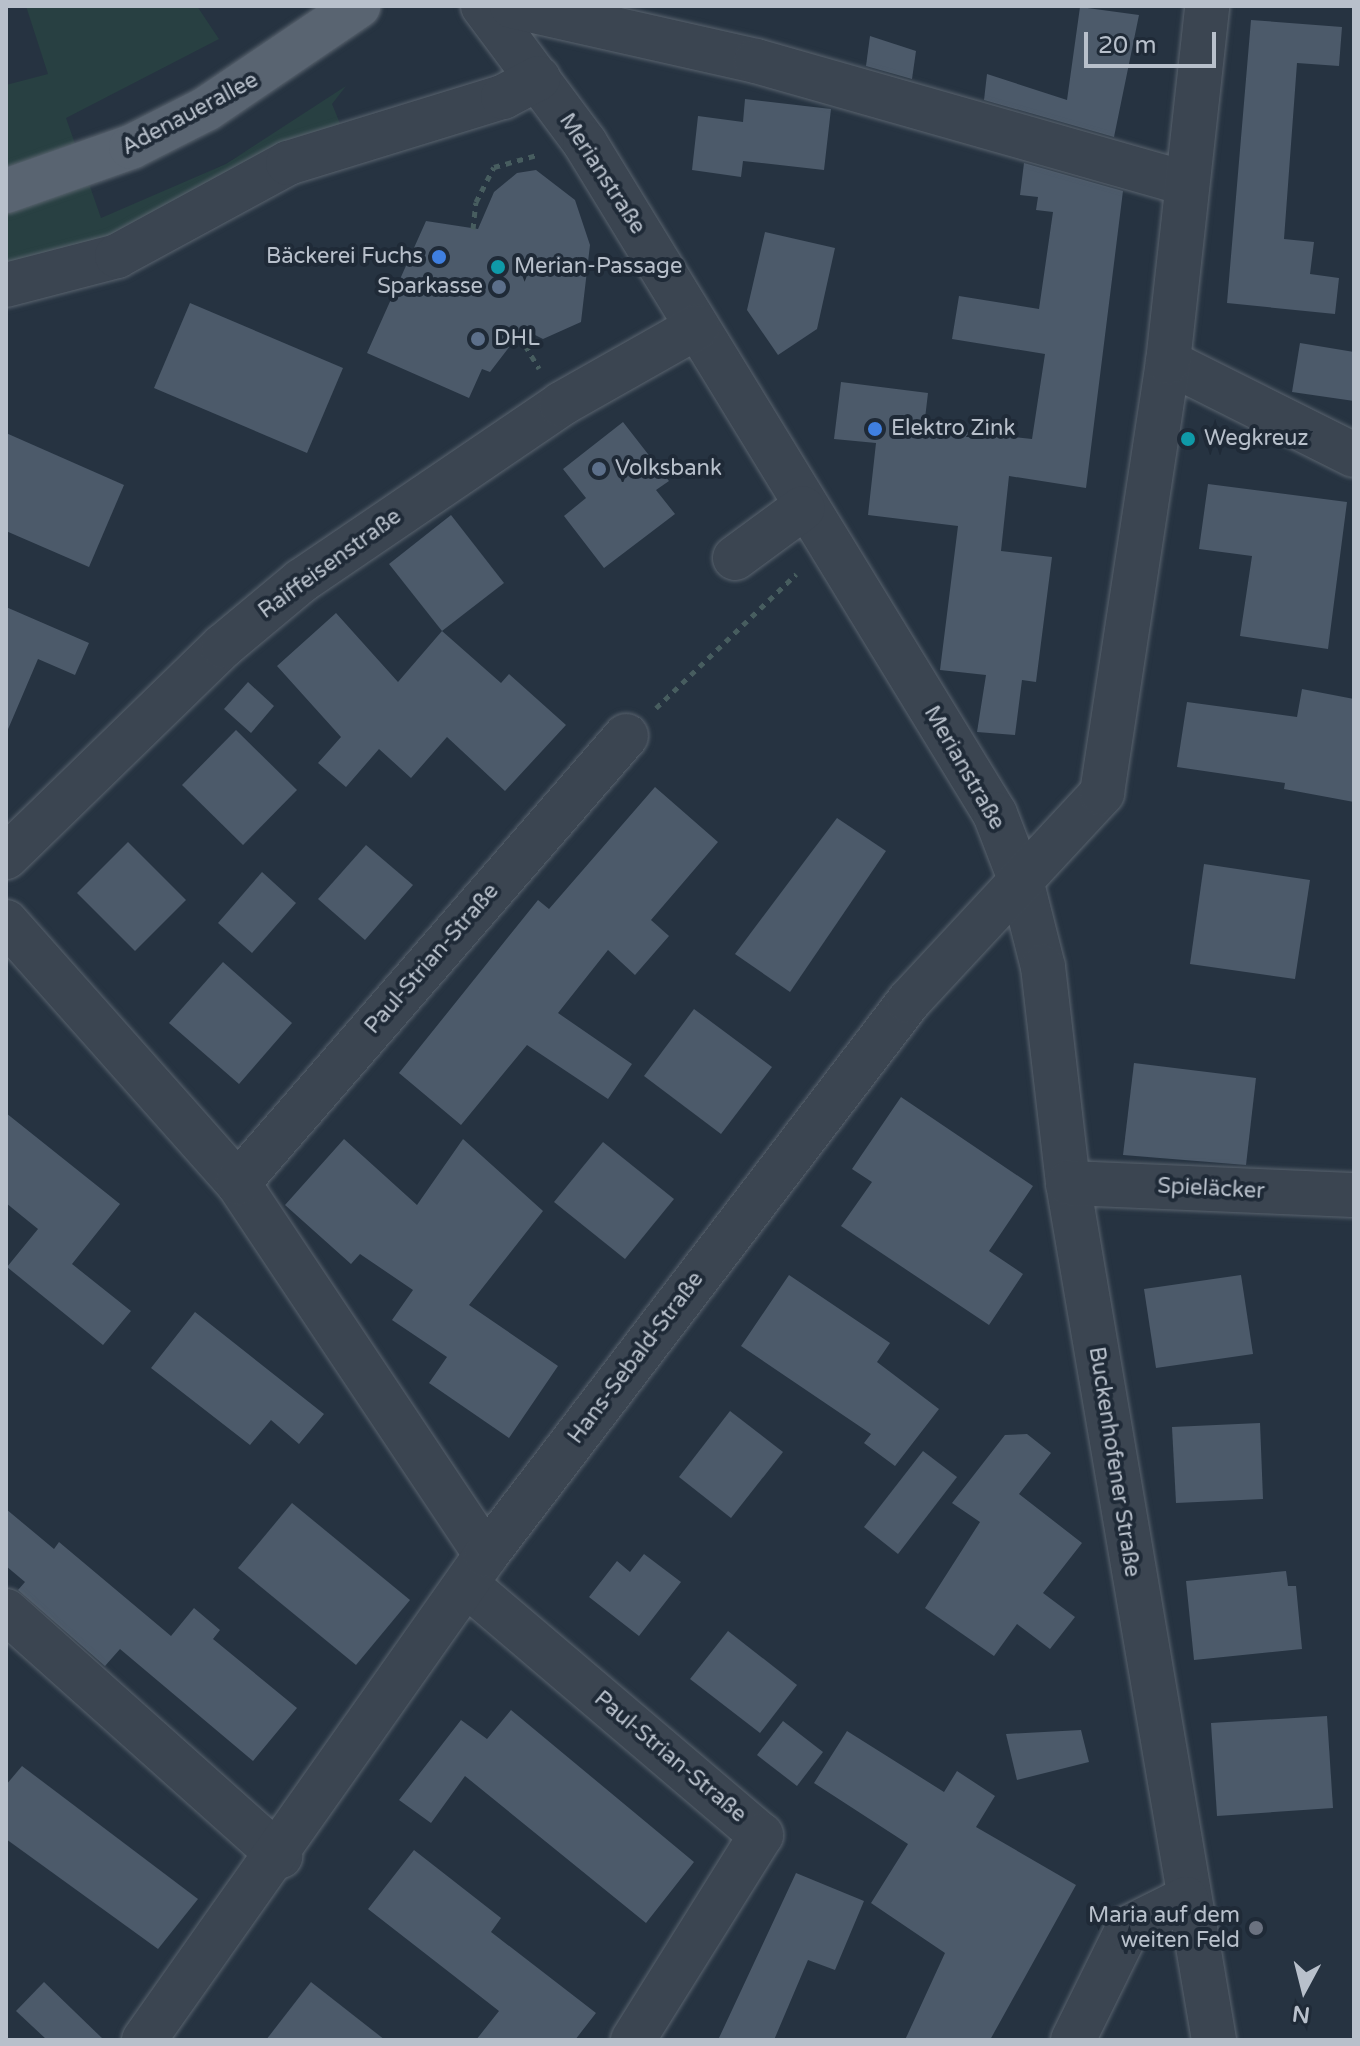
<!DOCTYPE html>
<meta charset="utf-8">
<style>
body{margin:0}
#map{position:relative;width:1360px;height:2046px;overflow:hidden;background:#263341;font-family:"Varela Round",sans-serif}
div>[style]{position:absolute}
.green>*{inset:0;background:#284042}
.building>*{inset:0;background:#4c5a6a}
.path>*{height:5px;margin-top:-2.5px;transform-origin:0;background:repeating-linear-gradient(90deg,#475d5f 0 6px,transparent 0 12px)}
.roads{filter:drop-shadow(0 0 2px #59636e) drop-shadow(0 0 2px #59636e)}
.minor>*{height:44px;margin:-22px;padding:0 22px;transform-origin:22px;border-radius:22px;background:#3b4551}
.major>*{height:44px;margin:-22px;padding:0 22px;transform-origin:22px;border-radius:22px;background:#596471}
.dots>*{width:22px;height:22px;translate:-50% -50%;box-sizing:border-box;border:4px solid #1f2a37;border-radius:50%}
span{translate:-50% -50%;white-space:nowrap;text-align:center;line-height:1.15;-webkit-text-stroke:8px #1f2a37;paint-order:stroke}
.street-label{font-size:22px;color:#b8c0cb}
.poi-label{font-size:22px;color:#b8c0cb}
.right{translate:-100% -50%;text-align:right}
.left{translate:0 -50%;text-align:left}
.frame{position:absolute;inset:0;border:8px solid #b8c0cb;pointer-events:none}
.north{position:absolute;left:1264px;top:1950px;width:80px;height:80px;-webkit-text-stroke:6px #1f2a37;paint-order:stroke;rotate:187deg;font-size:22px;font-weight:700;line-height:32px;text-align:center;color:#b8c0cb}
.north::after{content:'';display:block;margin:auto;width:28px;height:36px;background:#b8c0cb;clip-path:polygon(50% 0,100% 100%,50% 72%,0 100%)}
.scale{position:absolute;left:1084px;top:32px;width:132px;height:36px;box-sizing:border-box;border:4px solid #b8c0cb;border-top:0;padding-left:10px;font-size:24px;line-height:28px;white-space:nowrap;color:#b8c0cb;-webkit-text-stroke:6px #1f2a37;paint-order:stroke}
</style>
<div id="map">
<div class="green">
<div style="clip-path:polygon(26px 6px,197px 6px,219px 39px,66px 118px,101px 218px,226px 164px,346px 86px,332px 104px,341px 126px,109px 242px,6px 275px,6px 85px,48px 74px)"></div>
</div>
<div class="building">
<div style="clip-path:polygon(1080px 7px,1139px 15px,1114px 137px,984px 100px,987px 74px,1067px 100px)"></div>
<div style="clip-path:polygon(1251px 20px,1342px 27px,1339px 66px,1297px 63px,1284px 239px,1314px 242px,1310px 274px,1339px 278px,1335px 314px,1227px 303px)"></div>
<div style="clip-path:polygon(870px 36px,916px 51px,912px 79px,866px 66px)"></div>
<div style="clip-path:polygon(745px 99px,831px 109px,824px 170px,743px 161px,741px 177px,692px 170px,698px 116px,743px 122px)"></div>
<div style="clip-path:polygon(1024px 163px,1123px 191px,1086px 488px,1009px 476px,1001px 551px,1052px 557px,1036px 682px,1022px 680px,1015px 735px,977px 732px,986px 675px,940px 670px,958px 526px,868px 515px,876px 443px,834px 439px,841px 382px,928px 393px,924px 427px,1032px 439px,1045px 354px,952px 339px,959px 296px,1039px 309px,1053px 212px,1036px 210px,1038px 197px,1020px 195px)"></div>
<div style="clip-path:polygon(536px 170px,575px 200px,590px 245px,581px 322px,543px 339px,523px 329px,490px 372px,482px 369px,469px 398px,367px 353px,426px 221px,478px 229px,494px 192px,517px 173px)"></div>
<div style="clip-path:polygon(765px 232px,835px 248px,817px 329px,778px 355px,747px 310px)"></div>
<div style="clip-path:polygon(190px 303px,343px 368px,307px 453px,154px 388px)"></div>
<div style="clip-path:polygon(1300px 343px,1354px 352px,1354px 401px,1292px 392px)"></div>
<div style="clip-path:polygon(623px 422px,669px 481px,656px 490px,675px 514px,604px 568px,564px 516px,586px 498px,563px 469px)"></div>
<div style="clip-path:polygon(6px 433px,124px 485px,89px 567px,6px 531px)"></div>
<div style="clip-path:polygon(1208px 484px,1347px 502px,1328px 649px,1240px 636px,1252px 556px,1199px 549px)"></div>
<div style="clip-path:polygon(451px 515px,504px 583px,442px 631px,389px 564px)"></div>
<div style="clip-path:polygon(6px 607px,89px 643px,75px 675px,38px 659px,6px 734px)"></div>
<div style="clip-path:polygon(336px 613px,398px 682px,442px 631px,501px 683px,509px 674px,566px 725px,505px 791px,447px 737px,411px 778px,379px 749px,346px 787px,318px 763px,341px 737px,277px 666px)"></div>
<div style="clip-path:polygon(248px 682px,274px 706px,251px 733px,224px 709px)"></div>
<div style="clip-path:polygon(1302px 689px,1354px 699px,1354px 802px,1284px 789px,1285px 783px,1177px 767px,1187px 702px,1297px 717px)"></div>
<div style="clip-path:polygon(236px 730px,297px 790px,243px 845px,182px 785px)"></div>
<div style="clip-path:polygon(655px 787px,718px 842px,651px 920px,669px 936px,635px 975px,608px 950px,558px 1013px,632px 1064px,608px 1099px,527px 1045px,461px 1125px,399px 1073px,538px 900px,549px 909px)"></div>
<div style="clip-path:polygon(837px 818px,886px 851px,790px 992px,735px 954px)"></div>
<div style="clip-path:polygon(128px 842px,186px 900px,135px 951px,77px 893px)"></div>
<div style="clip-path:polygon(366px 845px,413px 885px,365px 940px,318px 899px)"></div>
<div style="clip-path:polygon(1204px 864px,1310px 880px,1295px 979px,1190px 964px)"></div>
<div style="clip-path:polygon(262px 872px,296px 903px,252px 953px,218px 923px)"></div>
<div style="clip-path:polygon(223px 962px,292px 1023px,239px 1084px,169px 1023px)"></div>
<div style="clip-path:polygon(694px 1009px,772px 1067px,721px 1134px,644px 1076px)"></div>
<div style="clip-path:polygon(1134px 1063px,1256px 1078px,1246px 1165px,1123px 1155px)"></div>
<div style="clip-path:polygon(901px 1097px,1033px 1186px,989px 1251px,1023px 1274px,989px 1325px,841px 1226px,872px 1182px,852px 1169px)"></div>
<div style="clip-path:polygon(6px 1113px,120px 1204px,72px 1264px,131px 1311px,103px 1345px,7px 1267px,38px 1229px,6px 1203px)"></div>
<div style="clip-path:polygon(344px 1139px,417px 1205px,463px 1139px,543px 1211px,469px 1305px,558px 1366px,509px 1438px,429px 1383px,447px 1357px,392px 1320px,413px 1290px,360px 1254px,351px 1264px,285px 1205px)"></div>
<div style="clip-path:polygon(603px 1142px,674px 1199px,625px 1259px,554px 1202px)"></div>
<div style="clip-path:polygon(789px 1275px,890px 1343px,877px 1362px,939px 1409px,895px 1466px,864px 1443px,871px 1434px,741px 1346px)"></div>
<div style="clip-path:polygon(1241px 1275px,1253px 1354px,1156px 1368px,1144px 1289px)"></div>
<div style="clip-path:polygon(195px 1312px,324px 1414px,299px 1444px,271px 1420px,250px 1445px,151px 1368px)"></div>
<div style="clip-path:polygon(730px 1411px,783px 1452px,731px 1518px,679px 1477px)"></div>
<div style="clip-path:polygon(1260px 1423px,1263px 1499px,1176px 1503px,1172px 1427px)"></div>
<div style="clip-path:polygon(1027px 1434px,1051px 1453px,1019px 1494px,1082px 1543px,1043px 1593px,1075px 1617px,1050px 1649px,1017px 1624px,994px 1656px,925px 1608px,980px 1522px,952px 1503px,1005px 1435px)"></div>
<div style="clip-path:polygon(923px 1451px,957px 1477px,898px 1554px,864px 1527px)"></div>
<div style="clip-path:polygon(292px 1503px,410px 1600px,356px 1665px,238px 1568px)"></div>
<div style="clip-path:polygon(6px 1509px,54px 1549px,59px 1542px,171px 1636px,194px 1608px,220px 1630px,213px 1639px,297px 1708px,253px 1761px,120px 1649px,105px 1666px,18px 1590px,25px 1582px,6px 1566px)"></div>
<div style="clip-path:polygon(644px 1554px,681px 1582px,639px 1636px,589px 1597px,617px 1561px,630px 1572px)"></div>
<div style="clip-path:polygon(1286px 1571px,1288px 1586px,1296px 1586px,1302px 1649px,1194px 1660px,1186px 1581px)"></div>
<div style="clip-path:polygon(728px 1631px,797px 1685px,760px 1733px,690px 1679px)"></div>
<div style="clip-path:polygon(511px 1710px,694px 1862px,646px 1923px,465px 1776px,431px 1823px,399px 1800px,461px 1720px,487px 1739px)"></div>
<div style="clip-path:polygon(1327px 1716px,1333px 1808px,1217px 1816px,1211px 1723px)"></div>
<div style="clip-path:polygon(783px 1721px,823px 1752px,797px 1786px,757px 1755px)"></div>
<div style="clip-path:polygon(1081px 1730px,1089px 1762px,1017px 1780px,1006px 1734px)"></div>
<div style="clip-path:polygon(847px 1731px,944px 1792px,957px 1771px,995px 1796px,976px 1827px,1076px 1885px,990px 2040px,905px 2040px,945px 1953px,871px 1903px,908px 1844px,814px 1783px)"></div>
<div style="clip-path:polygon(22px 1766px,198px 1899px,158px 1949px,6px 1839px,6px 1785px)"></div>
<div style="clip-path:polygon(414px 1850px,501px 1918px,491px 1932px,596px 2013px,575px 2040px,476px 2040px,499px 2011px,368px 1909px)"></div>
<div style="clip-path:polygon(796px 1873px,864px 1901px,835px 1970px,808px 1960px,774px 2040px,718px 2040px)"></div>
<div style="clip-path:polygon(44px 1982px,104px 2040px,47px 2040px,16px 2011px)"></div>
<div style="clip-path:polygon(311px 1982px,385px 2040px,266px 2040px)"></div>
</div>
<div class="path">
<div style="left:473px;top:229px;width:27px;rotate:-84deg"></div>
<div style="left:476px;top:202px;width:39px;rotate:-63deg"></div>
<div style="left:494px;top:167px;width:45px;rotate:-15.6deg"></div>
<div style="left:519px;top:335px;width:39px;rotate:59deg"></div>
<div style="left:656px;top:708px;width:194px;rotate:-43.7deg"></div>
</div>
<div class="roads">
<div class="minor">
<div style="left:483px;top:6px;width:171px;rotate:53.3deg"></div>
<div style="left:585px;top:143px;width:786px;rotate:58.57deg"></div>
<div style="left:995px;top:814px;width:75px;rotate:68.9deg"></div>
<div style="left:1022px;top:884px;width:86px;rotate:75.8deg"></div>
<div style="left:1043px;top:967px;width:217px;rotate:83.4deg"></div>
<div style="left:1068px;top:1183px;width:869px;rotate:80.33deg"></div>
<div style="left:512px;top:6px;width:250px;rotate:12.7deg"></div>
<div style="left:756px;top:61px;width:446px;rotate:15.9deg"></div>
<div style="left:6px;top:285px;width:115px;rotate:-14.6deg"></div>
<div style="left:117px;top:256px;width:195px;rotate:-28.5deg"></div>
<div style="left:288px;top:163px;width:225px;rotate:-17.1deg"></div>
<div style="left:503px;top:97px;width:40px;rotate:-28deg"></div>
<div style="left:1168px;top:362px;width:208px;rotate:26.6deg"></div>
<div style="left:735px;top:558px;width:84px;rotate:-36.3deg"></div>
<div style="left:6px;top:857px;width:303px;rotate:-44.2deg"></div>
<div style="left:223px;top:646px;width:102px;rotate:-39.8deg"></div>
<div style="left:301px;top:581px;width:315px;rotate:-34.2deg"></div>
<div style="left:561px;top:404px;width:156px;rotate:-29.5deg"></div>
<div style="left:6px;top:922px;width:349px;rotate:48.4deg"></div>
<div style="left:238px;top:1183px;width:447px;rotate:56.3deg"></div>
<div style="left:238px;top:1183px;width:592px;rotate:-49.04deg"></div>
<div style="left:1068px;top:1183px;width:286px;rotate:2.4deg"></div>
<div style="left:467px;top:1585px;width:386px;rotate:40.4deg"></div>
<div style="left:761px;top:1835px;width:242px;rotate:122deg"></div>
<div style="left:6px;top:1611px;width:368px;rotate:41.8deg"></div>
<div style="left:144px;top:2040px;width:593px;rotate:-54.81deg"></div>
<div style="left:486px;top:1555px;width:697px;rotate:-52.64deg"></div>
<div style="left:909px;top:1001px;width:284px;rotate:-47.1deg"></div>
<div style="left:1102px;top:793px;width:436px;rotate:-81.3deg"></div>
<div style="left:1168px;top:362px;width:358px;rotate:-83.7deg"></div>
<div style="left:1073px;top:2040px;width:125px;rotate:-63.8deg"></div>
<div style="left:1128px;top:1928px;width:65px;rotate:-26.6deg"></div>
</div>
<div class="major">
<div style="left:6px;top:191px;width:133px;rotate:-19.4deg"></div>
<div style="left:131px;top:147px;width:84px;rotate:-26.9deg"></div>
<div style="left:206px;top:109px;width:184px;rotate:-34.1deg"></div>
</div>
</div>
<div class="dots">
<div style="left:439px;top:257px;background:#3f7fe0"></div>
<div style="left:498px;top:267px;background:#0f9aa8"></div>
<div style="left:499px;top:287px;background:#5c6f8a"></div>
<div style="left:478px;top:339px;background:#5c6f8a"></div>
<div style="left:875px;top:429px;background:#3f7fe0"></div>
<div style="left:1188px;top:439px;background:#0f9aa8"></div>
<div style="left:599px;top:469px;background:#5c6f8a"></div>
<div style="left:1256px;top:1928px;background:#6b7280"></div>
</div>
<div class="street-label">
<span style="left:190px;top:114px;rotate:-28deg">Adenauerallee</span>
<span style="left:602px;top:174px;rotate:57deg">Merianstraße</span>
<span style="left:330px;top:564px;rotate:-36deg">Raiffeisenstraße</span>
<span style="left:964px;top:768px;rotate:60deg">Merianstraße</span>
<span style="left:432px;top:959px;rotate:-49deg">Paul-Strian-Straße</span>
<span style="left:1211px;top:1189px;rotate:3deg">Spieläcker</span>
<span style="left:636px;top:1358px;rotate:-53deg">Hans-Sebald-Straße</span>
<span style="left:1114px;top:1462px;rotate:81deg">Buckenhofener Straße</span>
<span style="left:670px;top:1757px;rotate:40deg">Paul-Strian-Straße</span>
</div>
<div class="poi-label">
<span class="right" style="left:423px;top:257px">Bäckerei Fuchs</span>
<span class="left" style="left:514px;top:267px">Merian-Passage</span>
<span class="right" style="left:483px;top:287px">Sparkasse</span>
<span class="left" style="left:494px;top:339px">DHL</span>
<span class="left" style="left:891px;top:429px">Elektro Zink</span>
<span class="left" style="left:1204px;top:439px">Wegkreuz</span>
<span class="left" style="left:615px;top:469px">Volksbank</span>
<span class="right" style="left:1240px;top:1928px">Maria auf dem<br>weiten Feld</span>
</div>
<div class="frame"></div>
<div class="north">N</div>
<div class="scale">20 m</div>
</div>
